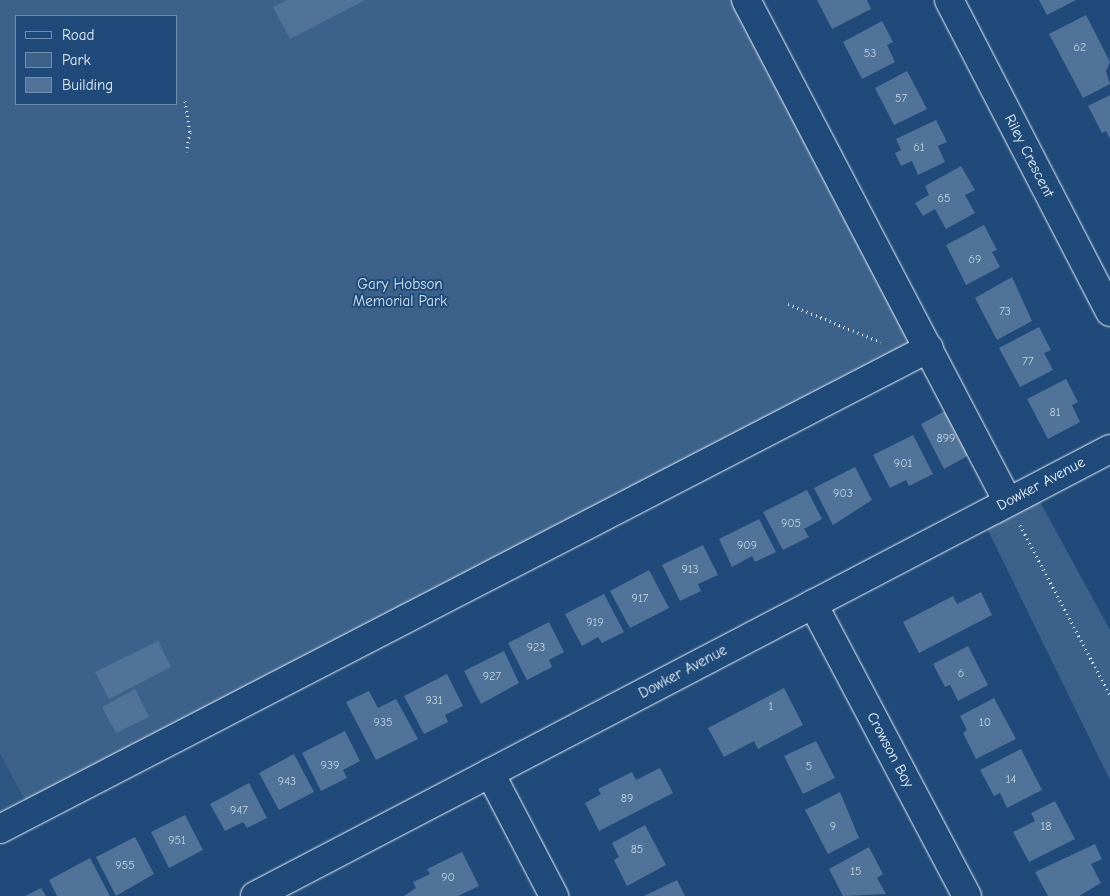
<!DOCTYPE html>
<style>
body{margin:0}
#map{position:relative;width:1110px;height:896px;overflow:hidden;background:#1f4a7a;font-family:"Comic Neue",sans-serif}
div>[style]{position:absolute}
.built>*{inset:0;background:#2e5683}
.green>*{inset:0;background:#3c628c}
.building>*{inset:0;background:#517399}
.path>*{height:3px;margin-top:-1.5px;transform-origin:0;background:repeating-linear-gradient(90deg,#e8f1f8 0 1px,transparent 0 5px)}
.roads{filter:drop-shadow(0 0 1px #e8f1f8) drop-shadow(0 0 1px #e8f1f8)}
.minor>*{height:28px;margin:-14px;padding:0 14px;transform-origin:14px;border-radius:14px;background:#1f4a7a}
span{translate:-50% -50%;white-space:nowrap;text-align:center;line-height:1.15;-webkit-text-stroke:4px #1f4a7a;paint-order:stroke}
.number-label{font-size:12px;color:#c2d2e0}
.number-label span{-webkit-text-stroke-width:0}
.street-label{font-size:15px;color:#e8f1f8}
.park-label{font-size:15px;color:#d7e3ed}
.legend{position:absolute;left:15px;top:15px;width:162px;height:90px;box-sizing:border-box;background:#1f4a7a;border:1px solid #6f8dac;margin:0;padding:6px 9px;list-style:none;font-size:15px;color:#e8f1f8}
.legend li{display:flex;align-items:center;gap:10px;height:25px}
.legend b{width:25px;border:1px solid #6f8dac}
</style>
<div id="map">
<div class="built">
<div style="clip-path:polygon(0 754px,27px 804px,0 829px)"></div>
</div>
<div class="green">
<div style="clip-path:polygon(evenodd,0 0,746px 0,929px 348px,27px 804px,0 754px,0 0,16px 16px,176px 16px,176px 104px,16px 104px,16px 16px)"></div>
<div style="clip-path:polygon(1033px 489px,1110px 630px,1110px 780px,981px 516px)"></div>
</div>
<div class="building">
<div style="clip-path:polygon(287px 0,365px 0,290px 39px,273px 7px)"></div>
<div style="clip-path:polygon(817px 0,867px 0,871px 9px,832px 29px)"></div>
<div style="clip-path:polygon(1039px 0,1076px 0,1047px 15px)"></div>
<div style="clip-path:polygon(1086px 15px,1110px 62px,1106px 71px,1110px 84px,1083px 98px,1049px 34px)"></div>
<div style="clip-path:polygon(882px 21px,893px 42px,887px 45px,895px 62px,862px 79px,843px 42px)"></div>
<div style="clip-path:polygon(907px 71px,927px 109px,894px 125px,875px 88px)"></div>
<div style="clip-path:polygon(1110px 95px,1110px 139px,1106px 131px,1102px 133px,1088px 106px)"></div>
<div style="clip-path:polygon(936px 120px,947px 142px,938px 146px,945px 162px,918px 175px,912px 161px,901px 166px,895px 153px,901px 150px,896px 139px)"></div>
<div style="clip-path:polygon(961px 166px,975px 190px,965px 195px,975px 213px,946px 229px,935px 209px,923px 216px,915px 203px,929px 195px,925px 186px)"></div>
<div style="clip-path:polygon(984px 225px,997px 250px,992px 252px,1000px 267px,966px 285px,946px 245px)"></div>
<div style="clip-path:polygon(1012px 277px,1032px 321px,997px 340px,975px 298px)"></div>
<div style="clip-path:polygon(1039px 327px,1051px 350px,1044px 353px,1053px 370px,1020px 387px,999px 348px)"></div>
<div style="clip-path:polygon(1066px 379px,1078px 402px,1072px 405px,1080px 422px,1048px 439px,1027px 399px)"></div>
<div style="clip-path:polygon(947px 410px,971px 454px,944px 469px,921px 424px)"></div>
<div style="clip-path:polygon(913px 435px,933px 474px,909px 486px,906px 480px,890px 488px,873px 455px)"></div>
<div style="clip-path:polygon(855px 467px,872px 500px,833px 525px,814px 488px)"></div>
<div style="clip-path:polygon(807px 490px,822px 519px,804px 529px,809px 537px,783px 550px,763px 512px)"></div>
<div style="clip-path:polygon(759px 519px,776px 552px,755px 562px,752px 556px,732px 567px,719px 539px)"></div>
<div style="clip-path:polygon(703px 545px,718px 575px,698px 584px,701px 591px,680px 601px,662px 565px)"></div>
<div style="clip-path:polygon(649px 570px,669px 608px,630px 628px,610px 591px)"></div>
<div style="clip-path:polygon(981px 592px,992px 615px,919px 653px,903px 622px,953px 596px,957px 604px)"></div>
<div style="clip-path:polygon(604px 594px,624px 632px,602px 643px,598px 637px,582px 646px,565px 614px)"></div>
<div style="clip-path:polygon(549px 622px,564px 652px,549px 660px,552px 667px,527px 680px,508px 643px)"></div>
<div style="clip-path:polygon(158px 641px,171px 667px,109px 699px,95px 672px)"></div>
<div style="clip-path:polygon(968px 646px,988px 685px,958px 701px,950px 685px,945px 687px,933px 664px)"></div>
<div style="clip-path:polygon(504px 651px,519px 683px,481px 704px,464px 671px)"></div>
<div style="clip-path:polygon(447px 674px,463px 706px,445px 715px,448px 722px,424px 734px,404px 696px)"></div>
<div style="clip-path:polygon(784px 688px,803px 725px,758px 749px,754px 741px,724px 757px,708px 728px)"></div>
<div style="clip-path:polygon(135px 689px,149px 717px,116px 733px,102px 707px)"></div>
<div style="clip-path:polygon(369px 691px,378px 708px,396px 699px,418px 739px,376px 760px,346px 702px)"></div>
<div style="clip-path:polygon(994px 698px,1016px 739px,976px 759px,963px 733px,967px 730px,960px 716px)"></div>
<div style="clip-path:polygon(345px 731px,360px 761px,343px 770px,347px 778px,321px 791px,302px 753px)"></div>
<div style="clip-path:polygon(816px 741px,835px 778px,803px 794px,784px 756px)"></div>
<div style="clip-path:polygon(1021px 749px,1042px 790px,1007px 808px,1000px 793px,994px 796px,980px 770px)"></div>
<div style="clip-path:polygon(294px 754px,314px 792px,279px 810px,259px 773px)"></div>
<div style="clip-path:polygon(660px 768px,673px 793px,599px 831px,585px 803px,601px 794px,598px 789px,632px 772px,636px 780px)"></div>
<div style="clip-path:polygon(249px 783px,267px 818px,247px 828px,243px 822px,225px 831px,210px 804px)"></div>
<div style="clip-path:polygon(840px 792px,859px 838px,828px 854px,805px 810px)"></div>
<div style="clip-path:polygon(1055px 801px,1075px 839px,1029px 862px,1013px 832px,1035px 821px,1031px 813px)"></div>
<div style="clip-path:polygon(185px 815px,203px 850px,169px 868px,151px 832px)"></div>
<div style="clip-path:polygon(645px 825px,666px 865px,627px 886px,614px 860px,619px 857px,612px 843px)"></div>
<div style="clip-path:polygon(135px 837px,154px 874px,116px 896px,96px 857px)"></div>
<div style="clip-path:polygon(1095px 844px,1102px 859px,1091px 864px,1101px 883px,1079px 896px,1048px 896px,1035px 872px)"></div>
<div style="clip-path:polygon(869px 847px,883px 874px,877px 878px,886px 894px,843px 896px,829px 869px)"></div>
<div style="clip-path:polygon(462px 852px,479px 886px,458px 896px,404px 896px,416px 888px,413px 882px,430px 874px,427px 869px)"></div>
<div style="clip-path:polygon(90px 858px,110px 896px,57px 896px,49px 880px)"></div>
<div style="clip-path:polygon(677px 880px,685px 896px,644px 896px)"></div>
<div style="clip-path:polygon(41px 888px,46px 896px,25px 896px)"></div>
</div>
<div class="path">
<div style="left:185px;top:101px;width:31px;rotate:81deg"></div>
<div style="left:190px;top:132px;width:20px;rotate:101deg"></div>
<div style="left:788px;top:304px;width:100px;rotate:22.2deg"></div>
<div style="left:1020px;top:525px;width:192px;rotate:62.1deg"></div>
</div>
<div class="roads">
<div class="minor">
<div style="left:746px;top:0;width:566px;rotate:62.44deg"></div>
<div style="left:949px;top:0;width:351px;rotate:62.7deg"></div>
<div style="left:813px;top:604px;width:330px;rotate:62.2deg"></div>
<div style="left:490px;top:773px;width:139px;rotate:62.5deg"></div>
<div style="left:0;top:829px;width:1046px;rotate:-27.37deg"></div>
<div style="left:255px;top:896px;width:965px;rotate:-27.6deg"></div>
</div>
</div>
<div class="number-label">
<span style="left:1080px;top:48px">62</span>
<span style="left:870px;top:54px">53</span>
<span style="left:901px;top:99px">57</span>
<span style="left:919px;top:148px">61</span>
<span style="left:944px;top:199px">65</span>
<span style="left:975px;top:260px">69</span>
<span style="left:1005px;top:312px">73</span>
<span style="left:1028px;top:362px">77</span>
<span style="left:1055px;top:413px">81</span>
<span style="left:946px;top:439px">899</span>
<span style="left:903px;top:464px">901</span>
<span style="left:843px;top:494px">903</span>
<span style="left:791px;top:524px">905</span>
<span style="left:747px;top:546px">909</span>
<span style="left:690px;top:570px">913</span>
<span style="left:640px;top:599px">917</span>
<span style="left:595px;top:623px">919</span>
<span style="left:536px;top:648px">923</span>
<span style="left:961px;top:674px">6</span>
<span style="left:492px;top:677px">927</span>
<span style="left:434px;top:701px">931</span>
<span style="left:771px;top:707px">1</span>
<span style="left:383px;top:723px">935</span>
<span style="left:985px;top:723px">10</span>
<span style="left:330px;top:766px">939</span>
<span style="left:809px;top:767px">5</span>
<span style="left:1011px;top:780px">14</span>
<span style="left:287px;top:782px">943</span>
<span style="left:627px;top:799px">89</span>
<span style="left:239px;top:811px">947</span>
<span style="left:833px;top:827px">9</span>
<span style="left:1046px;top:827px">18</span>
<span style="left:177px;top:841px">951</span>
<span style="left:637px;top:850px">85</span>
<span style="left:125px;top:866px">955</span>
<span style="left:856px;top:872px">15</span>
<span style="left:448px;top:878px">90</span>
</div>
<div class="street-label">
<span style="left:1029px;top:156px;rotate:63deg">Riley Crescent</span>
<span style="left:1041px;top:484px;rotate:-28deg">Dowker Avenue</span>
<span style="left:683px;top:672px;rotate:-28deg">Dowker Avenue</span>
<span style="left:890px;top:750px;rotate:62deg">Crowson Bay</span>
</div>
<div class="park-label">
<span style="left:400px;top:293px">Gary Hobson<br>Memorial Park</span>
</div>
<ul class="legend">
<li><b style="height:6px;background:#1f4a7a"></b>Road</li>
<li><b style="height:14px;background:#3c628c"></b>Park</li>
<li><b style="height:14px;background:#517399"></b>Building</li>
</ul>
</div>
